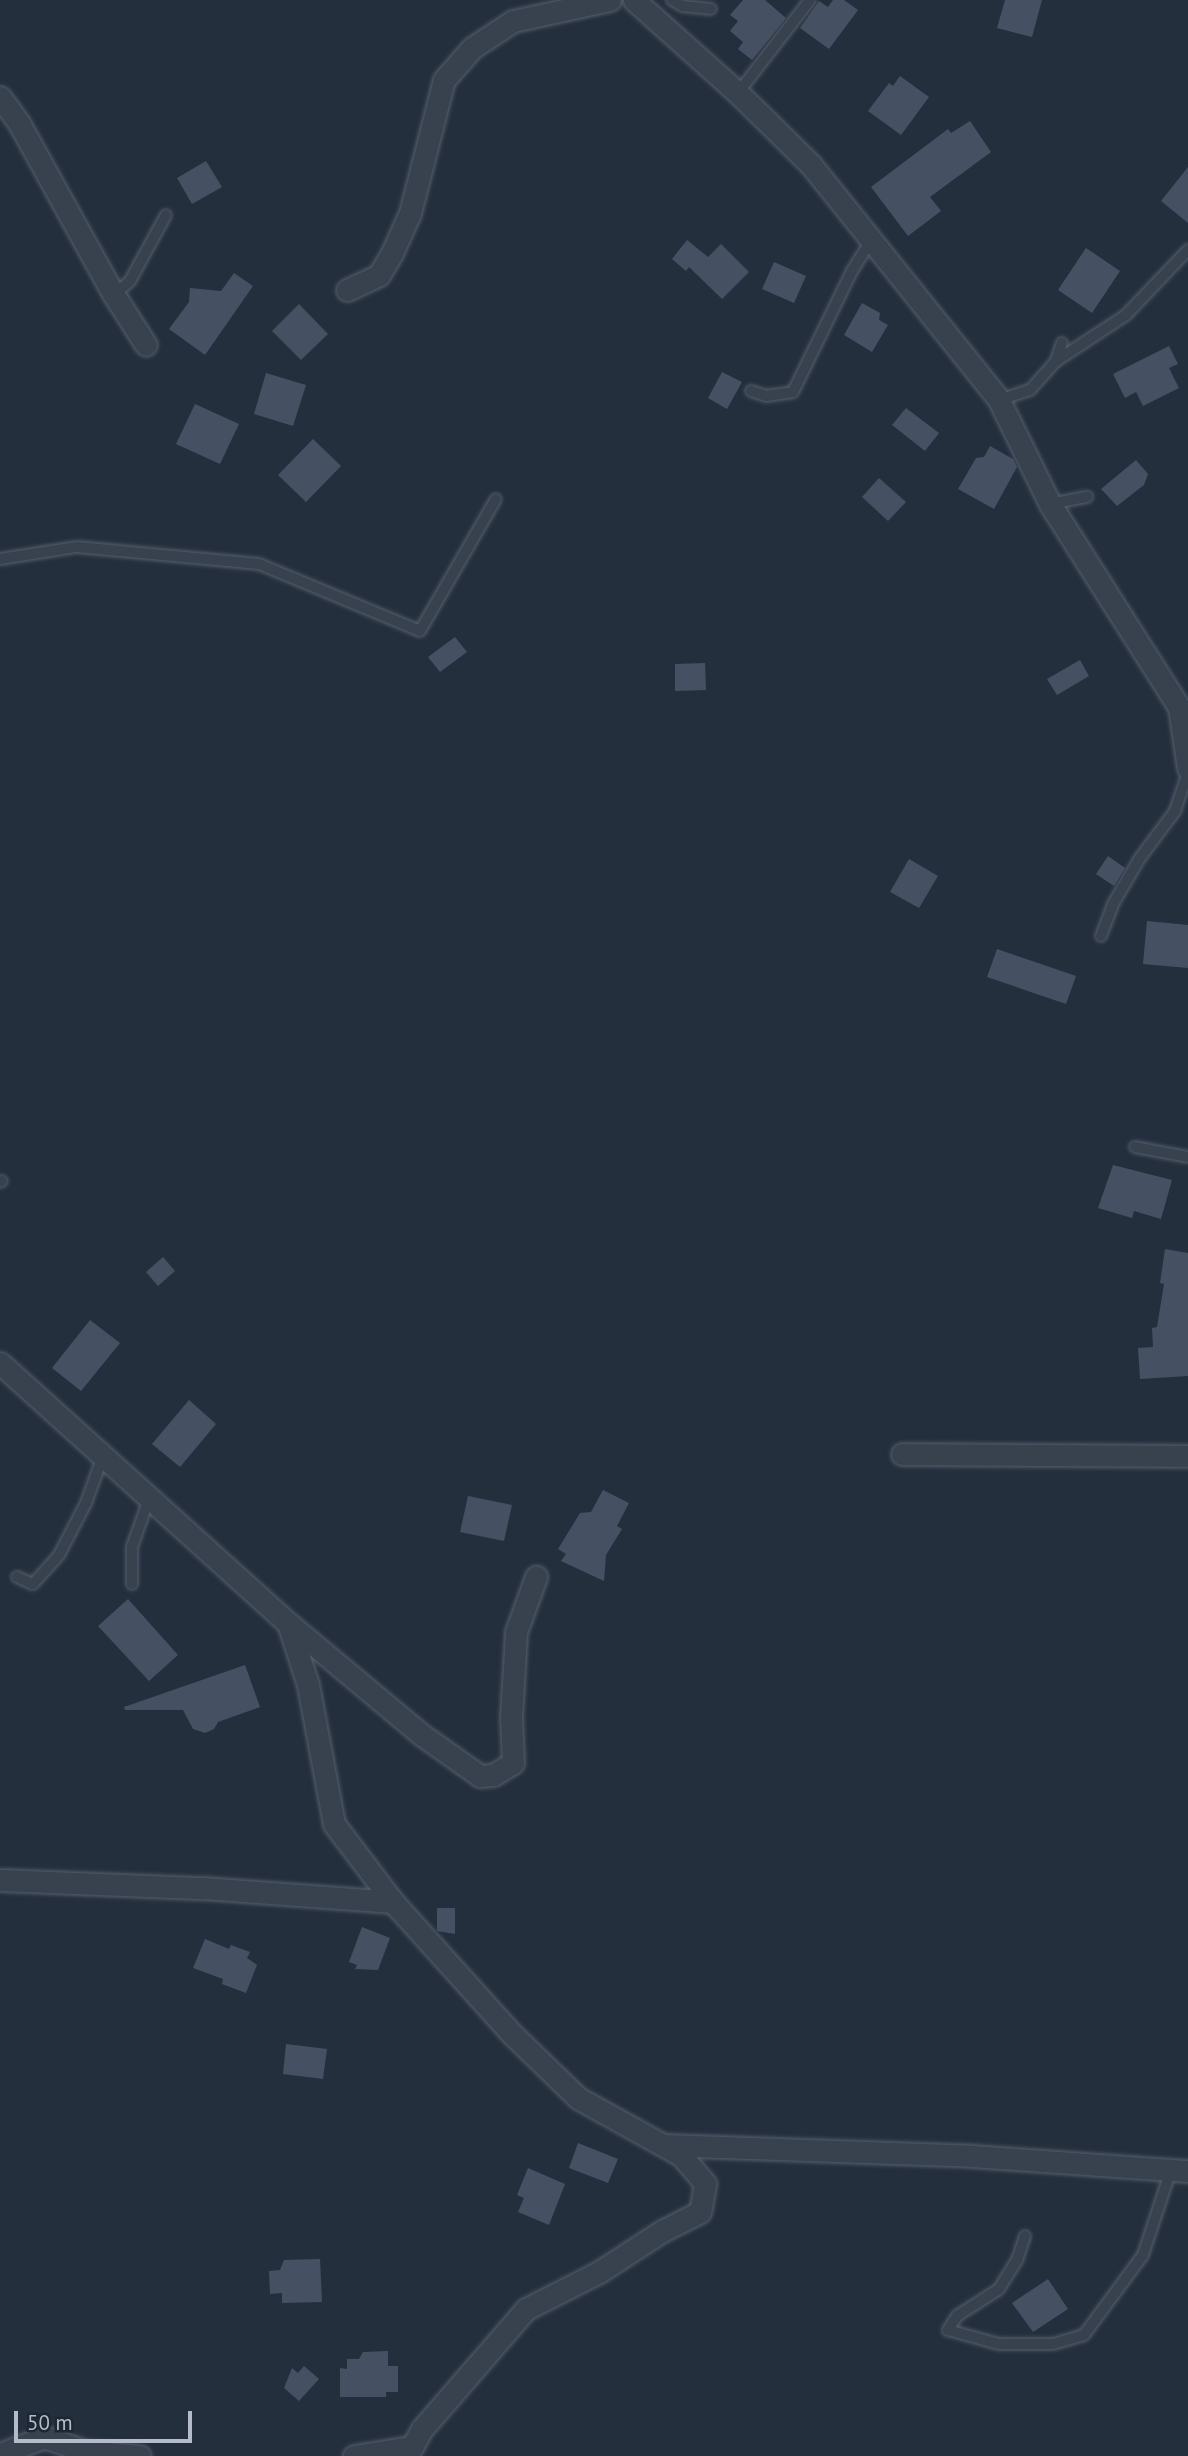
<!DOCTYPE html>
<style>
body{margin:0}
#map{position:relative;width:1188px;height:2456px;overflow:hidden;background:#242f3e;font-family:"PT Sans",sans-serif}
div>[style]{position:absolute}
.building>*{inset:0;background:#455162}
.roads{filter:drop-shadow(0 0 2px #565f6c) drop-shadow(0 0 2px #565f6c)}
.service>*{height:10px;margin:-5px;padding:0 5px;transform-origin:5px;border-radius:5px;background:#38414e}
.minor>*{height:21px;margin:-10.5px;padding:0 10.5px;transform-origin:10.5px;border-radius:10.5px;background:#38414e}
span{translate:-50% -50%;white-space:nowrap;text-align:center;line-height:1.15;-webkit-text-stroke:5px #1d2633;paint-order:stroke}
.scale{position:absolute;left:14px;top:2411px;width:178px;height:32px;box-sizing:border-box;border:4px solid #b4bcc9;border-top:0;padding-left:9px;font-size:21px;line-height:24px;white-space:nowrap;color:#b4bcc9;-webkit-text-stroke:5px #1d2633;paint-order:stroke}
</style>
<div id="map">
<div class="building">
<div style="clip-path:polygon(743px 0,765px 0,786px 18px,752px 60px,738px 49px,743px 42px,730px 31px,738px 21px,730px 15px)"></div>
<div style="clip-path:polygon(833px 0,844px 0,858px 10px,829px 49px,800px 28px,819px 1px,828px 7px)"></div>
<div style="clip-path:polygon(1005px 0,1042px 0,1032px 37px,997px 28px)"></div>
<div style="clip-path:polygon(900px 76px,929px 97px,901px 135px,868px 111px,889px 83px,893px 86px)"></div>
<div style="clip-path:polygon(970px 121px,991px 152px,930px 197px,941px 211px,908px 236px,871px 187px,948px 129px,951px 133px)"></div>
<div style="clip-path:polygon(206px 161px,222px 187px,192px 204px,177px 178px)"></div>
<div style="clip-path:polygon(1188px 167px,1188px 223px,1161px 201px)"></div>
<div style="clip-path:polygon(687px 240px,708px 257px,721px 244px,749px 272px,722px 299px,689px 267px,686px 271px,672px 259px)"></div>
<div style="clip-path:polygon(1086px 248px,1120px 271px,1092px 313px,1058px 290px)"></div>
<div style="clip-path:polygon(774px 262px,806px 276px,794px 303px,762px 289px)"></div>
<div style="clip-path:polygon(234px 273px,253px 286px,205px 355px,169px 329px,189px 302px,190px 288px,221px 291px)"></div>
<div style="clip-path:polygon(862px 303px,880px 313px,879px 320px,888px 325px,872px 352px,844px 335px)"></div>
<div style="clip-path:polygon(299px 304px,328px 334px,301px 360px,272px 331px)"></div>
<div style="clip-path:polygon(1169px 346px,1178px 364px,1169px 368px,1179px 388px,1143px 406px,1136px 392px,1125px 398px,1113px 374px)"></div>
<div style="clip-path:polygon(722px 372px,742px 382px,727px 409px,708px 398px)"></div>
<div style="clip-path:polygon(266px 373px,306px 385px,293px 426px,254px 414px)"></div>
<div style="clip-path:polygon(195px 404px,239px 424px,220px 464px,176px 444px)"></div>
<div style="clip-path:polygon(906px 408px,939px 433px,925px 451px,892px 425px)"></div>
<div style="clip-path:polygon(313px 439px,341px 466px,306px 502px,278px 475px)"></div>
<div style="clip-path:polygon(990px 446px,1013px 459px,1017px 467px,994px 509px,958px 489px,976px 458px,984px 457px)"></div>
<div style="clip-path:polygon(1136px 460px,1148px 474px,1144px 485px,1117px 506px,1101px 489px)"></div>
<div style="clip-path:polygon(879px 478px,906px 502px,888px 521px,862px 497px)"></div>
<div style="clip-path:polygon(455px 637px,467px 652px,440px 672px,428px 657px)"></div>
<div style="clip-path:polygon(1080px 660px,1089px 676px,1057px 695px,1047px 679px)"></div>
<div style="clip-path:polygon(705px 663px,706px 690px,675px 691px,675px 664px)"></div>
<div style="clip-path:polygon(1108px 856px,1125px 868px,1114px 886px,1096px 874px)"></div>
<div style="clip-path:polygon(909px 859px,938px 876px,919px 908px,890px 892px)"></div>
<div style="clip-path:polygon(1147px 921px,1188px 925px,1188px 968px,1143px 964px)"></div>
<div style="clip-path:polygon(997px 949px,1076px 976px,1066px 1004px,987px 977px)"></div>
<div style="clip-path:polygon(1113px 1165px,1172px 1180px,1161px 1219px,1134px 1211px,1132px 1218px,1098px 1208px)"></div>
<div style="clip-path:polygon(1165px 1249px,1188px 1253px,1188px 1376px,1140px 1379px,1138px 1348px,1153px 1347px,1152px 1328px,1157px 1327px,1164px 1284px,1160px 1283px)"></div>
<div style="clip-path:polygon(163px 1257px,175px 1271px,158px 1286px,146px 1272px)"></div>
<div style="clip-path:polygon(90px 1320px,120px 1343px,81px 1391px,52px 1368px)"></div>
<div style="clip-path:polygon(189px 1400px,216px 1424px,180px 1467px,152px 1444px)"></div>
<div style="clip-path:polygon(603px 1490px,629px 1503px,617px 1526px,622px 1529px,606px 1555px,604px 1581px,561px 1561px,566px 1554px,558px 1549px,580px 1513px,591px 1512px)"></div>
<div style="clip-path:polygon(468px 1496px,512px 1505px,504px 1541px,460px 1532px)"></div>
<div style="clip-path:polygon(128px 1599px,178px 1655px,149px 1681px,98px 1626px)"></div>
<div style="clip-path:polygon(245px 1665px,260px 1707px,218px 1722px,214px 1729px,205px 1733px,193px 1729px,183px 1710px,125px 1710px,124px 1707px)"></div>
<div style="clip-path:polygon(437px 1908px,455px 1908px,455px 1934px,437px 1931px)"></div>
<div style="clip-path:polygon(362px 1927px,390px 1938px,378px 1970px,355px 1969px,357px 1965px,349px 1962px)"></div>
<div style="clip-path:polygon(205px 1939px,229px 1949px,231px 1945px,250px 1952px,247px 1958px,257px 1965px,246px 1993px,222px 1984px,223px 1979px,193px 1968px)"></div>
<div style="clip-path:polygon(286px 2044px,327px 2049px,323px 2079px,283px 2074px)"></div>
<div style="clip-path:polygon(578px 2143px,618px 2159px,608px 2183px,569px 2168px)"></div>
<div style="clip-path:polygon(528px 2168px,565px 2184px,549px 2225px,518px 2212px,524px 2198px,517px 2195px)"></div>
<div style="clip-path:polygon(320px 2259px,322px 2302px,282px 2303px,282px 2293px,270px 2294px,269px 2271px,280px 2270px,284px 2260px)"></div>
<div style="clip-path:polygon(1048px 2279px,1068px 2309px,1033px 2332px,1012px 2303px)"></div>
<div style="clip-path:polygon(388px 2351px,388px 2366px,398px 2366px,398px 2392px,386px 2392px,386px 2397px,340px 2397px,340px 2368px,347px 2369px,347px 2359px,359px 2359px,363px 2352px)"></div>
<div style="clip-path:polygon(304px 2366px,319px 2379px,299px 2401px,284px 2388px,292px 2368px,298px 2373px)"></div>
</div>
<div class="roads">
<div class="service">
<div style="left:672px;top:0;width:13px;rotate:29deg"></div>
<div style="left:683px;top:6px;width:28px;rotate:6deg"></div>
<div style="left:738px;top:93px;width:118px;rotate:-52.3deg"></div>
<div style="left:114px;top:295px;width:21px;rotate:-41deg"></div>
<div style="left:130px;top:281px;width:75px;rotate:-61.4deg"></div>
<div style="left:1056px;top:361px;width:84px;rotate:-33.3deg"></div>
<div style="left:1126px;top:315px;width:90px;rotate:-46.4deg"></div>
<div style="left:751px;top:391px;width:16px;rotate:18deg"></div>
<div style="left:766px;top:396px;width:27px;rotate:-8deg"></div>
<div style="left:793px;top:392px;width:135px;rotate:-64deg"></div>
<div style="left:852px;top:271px;width:38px;rotate:-58deg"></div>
<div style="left:999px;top:400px;width:33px;rotate:-18deg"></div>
<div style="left:1030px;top:390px;width:39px;rotate:-48deg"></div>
<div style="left:1056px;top:361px;width:19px;rotate:-72deg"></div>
<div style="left:1050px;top:504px;width:38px;rotate:-11deg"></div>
<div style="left:0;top:559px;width:78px;rotate:-8.9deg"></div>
<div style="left:77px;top:547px;width:183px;rotate:5.3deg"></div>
<div style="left:259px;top:564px;width:174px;rotate:22.6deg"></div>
<div style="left:420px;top:631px;width:152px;rotate:-60.1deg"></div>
<div style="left:1101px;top:936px;width:34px;rotate:-69deg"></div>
<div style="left:1113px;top:904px;width:53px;rotate:-59.6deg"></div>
<div style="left:1140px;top:858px;width:59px;rotate:-53.3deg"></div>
<div style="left:1175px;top:811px;width:41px;rotate:-71.6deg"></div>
<div style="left:1135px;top:1147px;width:54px;rotate:10.7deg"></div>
<div style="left:0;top:1182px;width:2px;rotate:-27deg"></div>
<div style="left:17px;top:1577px;width:17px;rotate:24deg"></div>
<div style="left:33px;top:1584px;width:39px;rotate:-48deg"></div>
<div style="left:59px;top:1555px;width:59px;rotate:-62.6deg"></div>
<div style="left:86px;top:1503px;width:50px;rotate:-70.1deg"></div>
<div style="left:132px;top:1584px;width:37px;rotate:-90deg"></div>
<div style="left:132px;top:1547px;width:51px;rotate:-70.5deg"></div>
<div style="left:1025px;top:2236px;width:25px;rotate:108deg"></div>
<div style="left:1017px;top:2260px;width:34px;rotate:122deg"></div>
<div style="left:999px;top:2289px;width:50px;rotate:147.3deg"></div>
<div style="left:957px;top:2316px;width:17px;rotate:123deg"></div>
<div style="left:948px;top:2330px;width:53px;rotate:15.4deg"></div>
<div style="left:999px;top:2344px;width:54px"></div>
<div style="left:1053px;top:2344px;width:32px;rotate:-16deg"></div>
<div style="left:1084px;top:2335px;width:99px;rotate:-53.6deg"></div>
<div style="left:1143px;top:2255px;width:89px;rotate:-71.8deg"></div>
</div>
<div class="minor">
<div style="left:634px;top:0;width:140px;rotate:41.8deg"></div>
<div style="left:738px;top:93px;width:103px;rotate:44.6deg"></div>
<div style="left:811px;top:165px;width:301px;rotate:51.3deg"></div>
<div style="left:999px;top:400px;width:116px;rotate:63.9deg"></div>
<div style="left:1050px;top:504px;width:241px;rotate:57.6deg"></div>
<div style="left:1179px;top:707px;width:62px;rotate:81.6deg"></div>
<div style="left:0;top:97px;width:34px;rotate:54deg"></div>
<div style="left:20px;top:125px;width:194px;rotate:61.1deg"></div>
<div style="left:114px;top:295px;width:59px;rotate:57.4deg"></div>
<div style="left:347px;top:290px;width:35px;rotate:-25deg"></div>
<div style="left:379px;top:275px;width:26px;rotate:-59deg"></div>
<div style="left:392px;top:253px;width:44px;rotate:-65.8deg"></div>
<div style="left:410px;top:213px;width:137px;rotate:-75.7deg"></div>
<div style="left:444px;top:80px;width:43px;rotate:-48.8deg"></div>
<div style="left:472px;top:48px;width:49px;rotate:-33.4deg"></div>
<div style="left:513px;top:21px;width:99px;rotate:-12.2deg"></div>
<div style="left:0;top:1363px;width:388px;rotate:42.1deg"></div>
<div style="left:288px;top:1623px;width:65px;rotate:72.1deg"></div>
<div style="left:308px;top:1685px;width:141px;rotate:79.4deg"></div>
<div style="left:334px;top:1824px;width:98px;rotate:52.9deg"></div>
<div style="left:393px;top:1902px;width:178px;rotate:48deg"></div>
<div style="left:512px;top:2034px;width:92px;rotate:44.1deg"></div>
<div style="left:578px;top:2098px;width:118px;rotate:29deg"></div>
<div style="left:681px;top:2155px;width:38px;rotate:50deg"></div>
<div style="left:705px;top:2184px;width:28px;rotate:100deg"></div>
<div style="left:700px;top:2212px;width:42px;rotate:153.4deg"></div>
<div style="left:662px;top:2231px;width:75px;rotate:146.9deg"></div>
<div style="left:599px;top:2272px;width:82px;rotate:153.1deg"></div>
<div style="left:526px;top:2309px;width:159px;rotate:130.9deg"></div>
<div style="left:422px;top:2429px;width:21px;rotate:119deg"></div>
<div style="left:412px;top:2447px;width:59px;rotate:171.2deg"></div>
<div style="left:902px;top:1454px;width:286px;rotate:0.4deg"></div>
<div style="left:288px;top:1623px;width:175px;rotate:39.9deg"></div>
<div style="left:422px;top:1735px;width:71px;rotate:35.3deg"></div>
<div style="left:480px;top:1776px;width:13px;rotate:-4deg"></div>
<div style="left:493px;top:1775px;width:23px;rotate:-31deg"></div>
<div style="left:513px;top:1763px;width:46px;rotate:-92.5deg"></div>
<div style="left:511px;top:1717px;width:85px;rotate:-86.6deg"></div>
<div style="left:516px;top:1632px;width:59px;rotate:-70deg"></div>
<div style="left:0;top:1880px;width:203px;rotate:2.3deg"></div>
<div style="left:203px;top:1888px;width:191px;rotate:4.2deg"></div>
<div style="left:664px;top:2145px;width:308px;rotate:2deg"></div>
<div style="left:972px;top:2156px;width:217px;rotate:4deg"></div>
<div style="left:0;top:2454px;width:47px;rotate:-21.1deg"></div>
<div style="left:44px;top:2437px;width:43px;rotate:18.9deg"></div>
<div style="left:85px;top:2451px;width:55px;rotate:5.2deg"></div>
</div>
</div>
<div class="scale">50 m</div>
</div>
